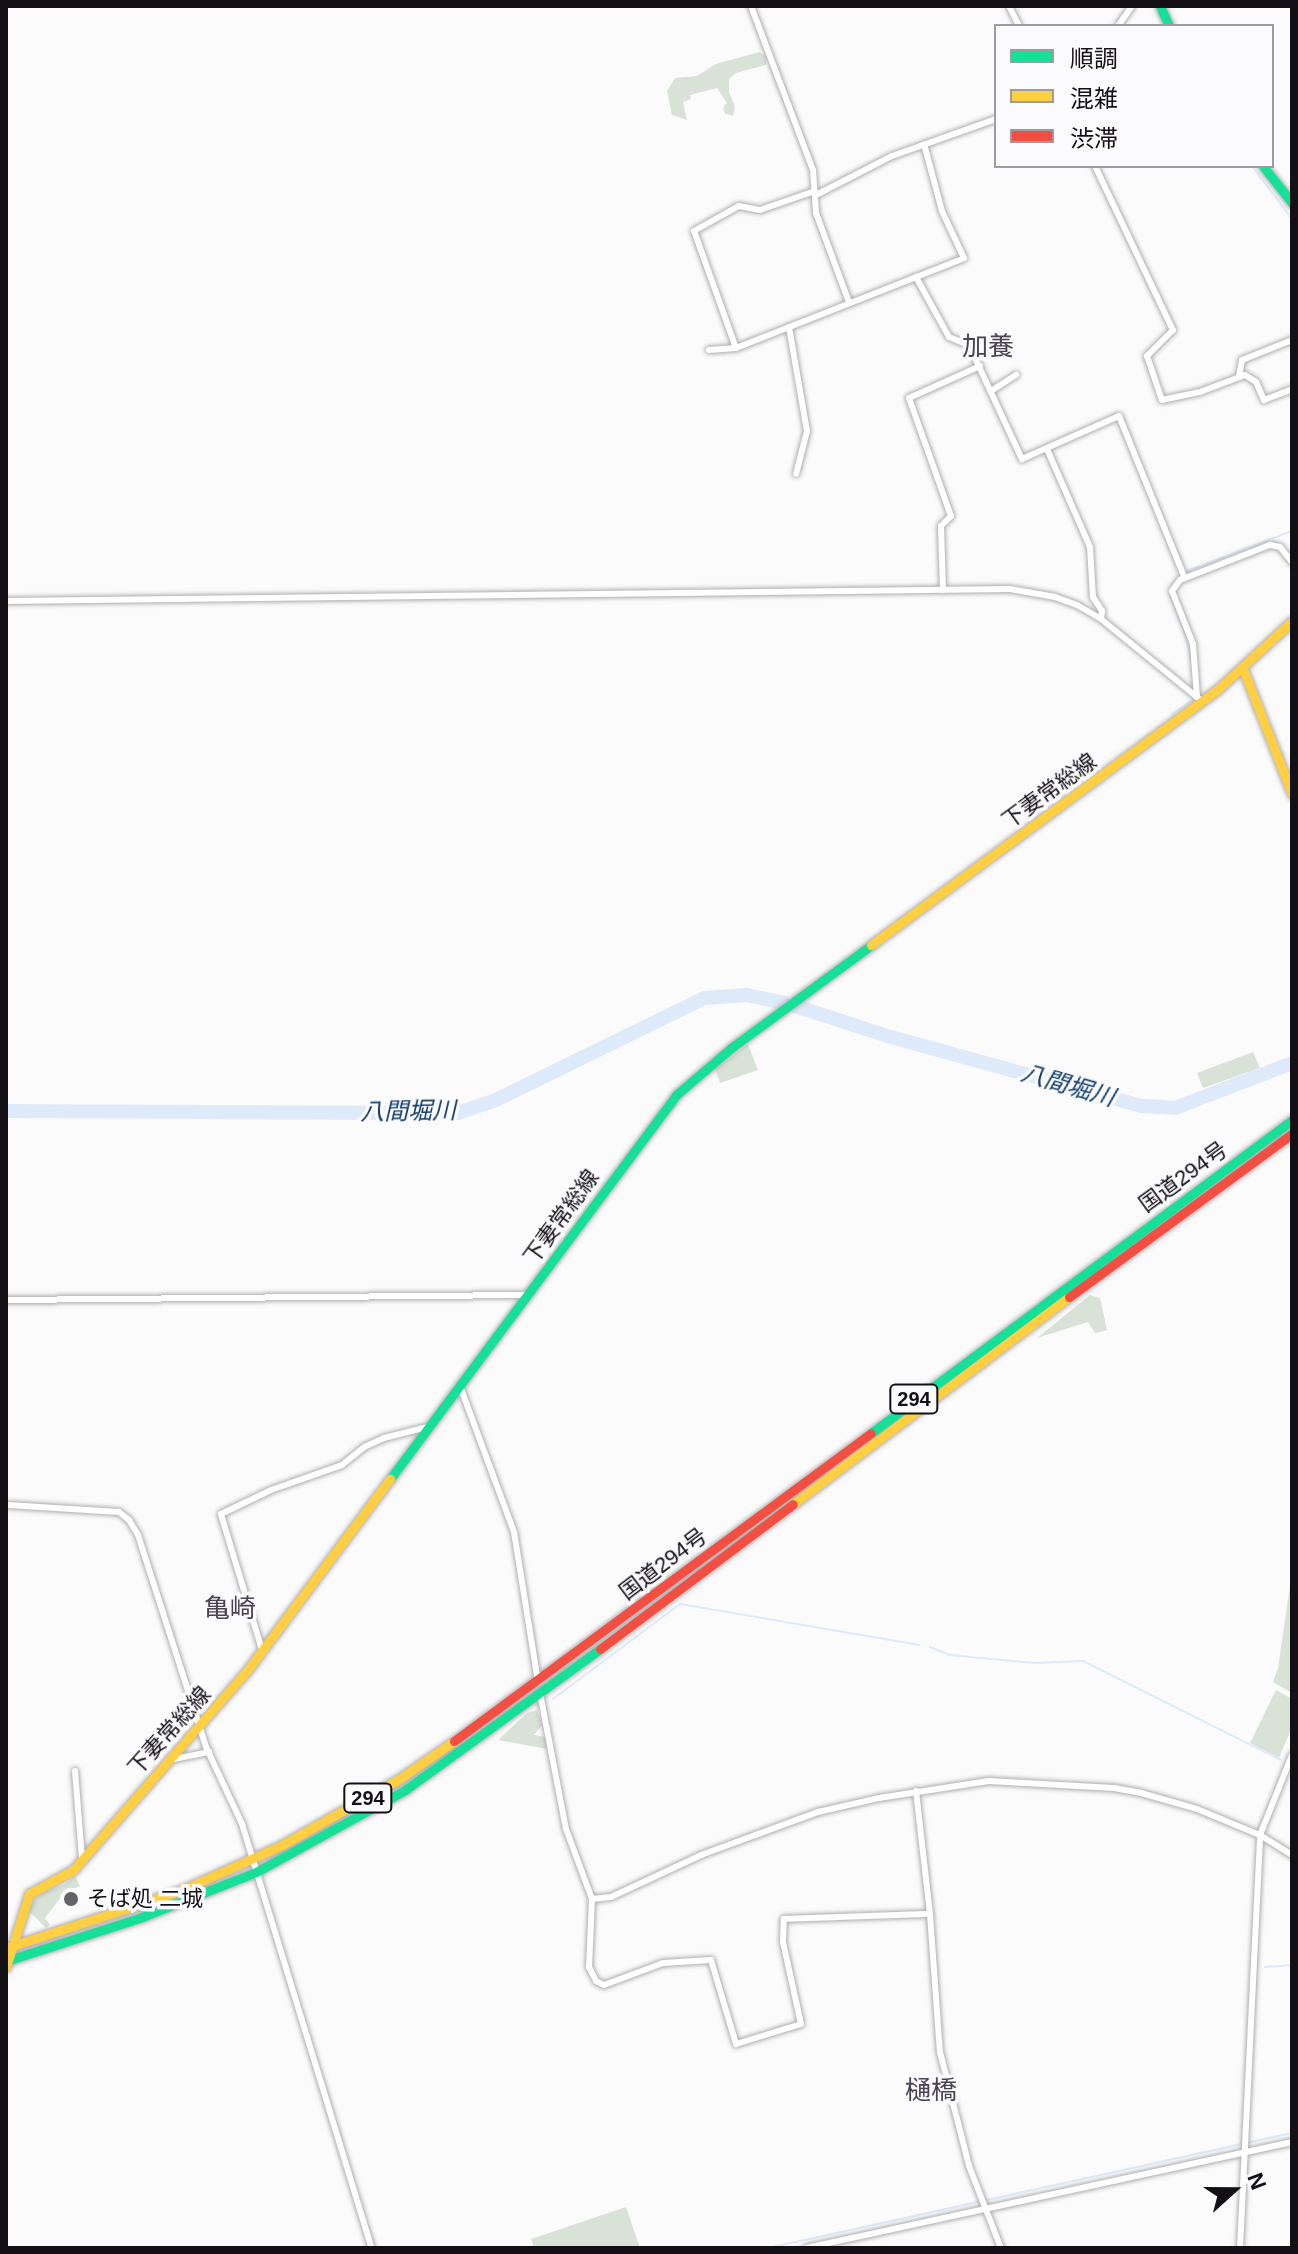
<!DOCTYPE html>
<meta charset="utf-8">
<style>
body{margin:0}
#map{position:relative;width:1298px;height:2254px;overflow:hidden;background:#fbfbfc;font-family:Helvetica,"Noto Sans JP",sans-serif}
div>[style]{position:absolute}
.green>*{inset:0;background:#d8e2d6}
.stream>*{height:2px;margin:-1px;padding:0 1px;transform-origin:1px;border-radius:1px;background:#deeaf9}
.river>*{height:14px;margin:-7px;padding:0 7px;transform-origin:7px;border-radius:7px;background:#deeaf9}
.roads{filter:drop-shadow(0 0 2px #afafb1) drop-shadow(0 0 2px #afafb1)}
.street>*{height:6px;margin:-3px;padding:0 3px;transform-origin:3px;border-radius:3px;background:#fefeff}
.fast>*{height:9px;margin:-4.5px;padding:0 4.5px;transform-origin:4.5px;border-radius:4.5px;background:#16e098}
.slow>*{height:9px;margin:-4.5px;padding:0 4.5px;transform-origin:4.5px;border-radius:4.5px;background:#ffcf43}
.jam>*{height:9px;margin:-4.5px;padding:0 4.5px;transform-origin:4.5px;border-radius:4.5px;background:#f24e42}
.dots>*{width:22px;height:22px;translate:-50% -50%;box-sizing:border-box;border:4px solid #fbfafd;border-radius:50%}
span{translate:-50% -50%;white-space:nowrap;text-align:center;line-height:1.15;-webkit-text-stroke:7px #fbfafd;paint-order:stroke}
.shield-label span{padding:2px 6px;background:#fbfafd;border:2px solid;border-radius:6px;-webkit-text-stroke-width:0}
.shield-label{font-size:20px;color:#121015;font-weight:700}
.street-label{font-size:22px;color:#121015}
.poi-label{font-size:22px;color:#121015}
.left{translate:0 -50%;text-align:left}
.water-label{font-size:24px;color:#133e68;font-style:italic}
.quarter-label{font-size:26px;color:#494451}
.frame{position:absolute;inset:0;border:8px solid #121015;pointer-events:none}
.legend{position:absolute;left:994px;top:24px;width:280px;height:144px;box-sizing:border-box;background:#fbfafd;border:2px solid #9e9ca0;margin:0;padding:10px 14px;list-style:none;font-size:24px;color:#121015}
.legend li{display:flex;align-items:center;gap:16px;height:40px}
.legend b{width:40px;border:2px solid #9e9ca0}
.north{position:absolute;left:1194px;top:2150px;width:80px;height:80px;-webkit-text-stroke:6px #fbfafd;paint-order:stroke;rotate:69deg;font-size:22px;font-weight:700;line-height:32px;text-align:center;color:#121015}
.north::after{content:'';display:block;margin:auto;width:28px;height:36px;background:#121015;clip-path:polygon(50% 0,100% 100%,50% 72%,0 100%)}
</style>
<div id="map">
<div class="green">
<div style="clip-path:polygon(759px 52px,767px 57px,766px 65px,736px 73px,729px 79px,729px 92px,735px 107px,733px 116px,725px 114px,723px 108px,727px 103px,717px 88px,690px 95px,691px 99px,683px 102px,687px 120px,672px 115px,667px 91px,675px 78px,697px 76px,716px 64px)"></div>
<div style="clip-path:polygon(748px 1044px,758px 1070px,720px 1083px,715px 1069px)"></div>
<div style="clip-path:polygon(1253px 1052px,1260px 1068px,1203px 1088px,1197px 1073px)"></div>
<div style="clip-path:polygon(1090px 1295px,1100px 1298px,1107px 1330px,1095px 1333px,1088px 1322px,1037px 1338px)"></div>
<div style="clip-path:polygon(1292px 1572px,1292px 1693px,1273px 1682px,1278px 1668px)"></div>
<div style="clip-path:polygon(1276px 1690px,1292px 1699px,1292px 1727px,1279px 1758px,1250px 1743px)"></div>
<div style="clip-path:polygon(537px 1710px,542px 1725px,534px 1735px,546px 1737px,547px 1749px,498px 1740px,527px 1713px)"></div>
<div style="clip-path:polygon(75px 1876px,80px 1886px,65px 1892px,45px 1918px,50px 1925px,46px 1928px,29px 1911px,32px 1903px,40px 1894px,65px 1884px)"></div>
<div style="clip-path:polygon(626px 2207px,640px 2248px,534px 2248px,531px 2239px)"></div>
</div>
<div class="stream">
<div style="left:1252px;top:166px;width:66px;rotate:53deg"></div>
<div style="left:1185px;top:572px;width:115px;rotate:-21deg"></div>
<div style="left:1170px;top:595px;width:44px;rotate:68.7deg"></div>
<div style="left:1186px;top:636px;width:26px;rotate:79deg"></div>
<div style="left:1172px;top:714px;width:23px;rotate:-34deg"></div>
<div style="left:930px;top:1647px;width:22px;rotate:22deg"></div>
<div style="left:950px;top:1655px;width:85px;rotate:5.4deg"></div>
<div style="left:1035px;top:1663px;width:48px;rotate:-2.4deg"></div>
<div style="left:1083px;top:1661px;width:221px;rotate:26.6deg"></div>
<div style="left:553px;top:1699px;width:159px;rotate:-36.8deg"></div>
<div style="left:680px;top:1604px;width:243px;rotate:9.7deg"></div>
<div style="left:1265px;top:1967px;width:27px;rotate:-4deg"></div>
<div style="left:768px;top:2248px;width:536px;rotate:-12.38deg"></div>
</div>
<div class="river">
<div style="left:795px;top:1006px;width:101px;rotate:17.9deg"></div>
<div style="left:891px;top:1037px;width:259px;rotate:15.4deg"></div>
<div style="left:1141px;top:1106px;width:34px;rotate:3deg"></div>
<div style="left:1175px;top:1108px;width:125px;rotate:-21deg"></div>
<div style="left:6px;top:1111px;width:451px;rotate:0.3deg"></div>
<div style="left:457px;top:1113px;width:41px;rotate:-18.4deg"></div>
<div style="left:496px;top:1100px;width:232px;rotate:-26.1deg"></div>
<div style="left:704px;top:998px;width:43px;rotate:-4deg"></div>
<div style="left:747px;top:995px;width:38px;rotate:12deg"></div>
</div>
<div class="roads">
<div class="street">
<div style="left:751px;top:6px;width:175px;rotate:69.3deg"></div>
<div style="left:813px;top:170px;width:43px;rotate:86deg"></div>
<div style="left:816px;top:213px;width:95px;rotate:69.7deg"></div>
<div style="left:1009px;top:6px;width:22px;rotate:63deg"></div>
<div style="left:1118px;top:26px;width:24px;rotate:-55deg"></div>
<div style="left:1095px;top:166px;width:182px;rotate:64.6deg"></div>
<div style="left:1173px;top:330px;width:37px;rotate:135deg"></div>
<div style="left:1147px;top:356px;width:46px;rotate:71.2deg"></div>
<div style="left:1162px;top:400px;width:39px;rotate:-12deg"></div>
<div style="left:1200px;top:392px;width:48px;rotate:-20.7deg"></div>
<div style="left:1245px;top:375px;width:13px;rotate:32deg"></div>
<div style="left:1256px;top:382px;width:20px;rotate:66deg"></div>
<div style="left:1264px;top:400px;width:30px;rotate:-21deg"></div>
<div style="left:816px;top:195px;width:85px;rotate:-27.2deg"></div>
<div style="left:892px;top:156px;width:110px;rotate:-19.6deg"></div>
<div style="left:916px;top:277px;width:68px;rotate:61.2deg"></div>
<div style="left:949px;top:337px;width:22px;rotate:22deg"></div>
<div style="left:969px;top:345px;width:126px;rotate:65.1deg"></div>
<div style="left:1022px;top:459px;width:106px;rotate:-23.9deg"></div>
<div style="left:1119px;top:416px;width:173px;rotate:67.9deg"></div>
<div style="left:789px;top:327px;width:106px;rotate:80.2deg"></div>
<div style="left:807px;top:431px;width:44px;rotate:104.3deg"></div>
<div style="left:736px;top:348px;width:124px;rotate:-109.7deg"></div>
<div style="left:694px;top:231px;width:51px;rotate:-29.1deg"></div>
<div style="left:739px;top:206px;width:21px;rotate:11deg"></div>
<div style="left:760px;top:210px;width:58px;rotate:-19.1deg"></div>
<div style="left:709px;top:350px;width:27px;rotate:-4deg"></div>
<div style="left:736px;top:348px;width:245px;rotate:-21.5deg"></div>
<div style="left:964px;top:258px;width:52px;rotate:-115.1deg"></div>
<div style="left:942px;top:211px;width:69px;rotate:-105deg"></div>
<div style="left:1239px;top:376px;width:16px;rotate:-79deg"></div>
<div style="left:1242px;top:360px;width:54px;rotate:-21.8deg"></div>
<div style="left:991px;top:391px;width:30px;rotate:-33deg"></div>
<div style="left:1047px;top:449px;width:107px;rotate:66.3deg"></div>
<div style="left:1090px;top:547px;width:50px;rotate:86.6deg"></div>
<div style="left:1093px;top:597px;width:17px;rotate:57deg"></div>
<div style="left:1102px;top:611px;width:8px;rotate:97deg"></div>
<div style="left:943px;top:590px;width:64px;rotate:-91.8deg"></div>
<div style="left:941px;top:526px;width:14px;rotate:-45deg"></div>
<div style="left:951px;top:516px;width:125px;rotate:-109.6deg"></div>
<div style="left:909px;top:398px;width:78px;rotate:-24.3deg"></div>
<div style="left:6px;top:601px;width:1004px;rotate:-0.68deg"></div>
<div style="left:1010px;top:589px;width:46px;rotate:10.1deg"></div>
<div style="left:1055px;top:597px;width:23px;rotate:20deg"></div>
<div style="left:1077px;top:605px;width:28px;rotate:30deg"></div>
<div style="left:1101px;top:619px;width:130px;rotate:39.1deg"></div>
<div style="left:1197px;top:697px;width:53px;rotate:-94.3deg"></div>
<div style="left:1193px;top:644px;width:57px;rotate:-111.6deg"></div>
<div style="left:1172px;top:591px;width:14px;rotate:-54deg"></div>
<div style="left:1180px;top:580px;width:97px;rotate:-21.3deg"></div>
<div style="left:1270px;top:545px;width:10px;rotate:11deg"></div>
<div style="left:1280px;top:547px;width:19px;rotate:51deg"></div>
<div style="left:6px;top:1300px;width:520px;rotate:-0.55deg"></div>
<div style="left:460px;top:1386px;width:156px;rotate:69.7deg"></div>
<div style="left:514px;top:1532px;width:152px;rotate:80.9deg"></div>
<div style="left:8px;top:1505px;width:111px;rotate:3.6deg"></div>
<div style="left:119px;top:1512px;width:13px;rotate:39deg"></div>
<div style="left:129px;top:1520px;width:17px;rotate:59deg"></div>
<div style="left:138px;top:1535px;width:223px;rotate:72.2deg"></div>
<div style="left:206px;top:1747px;width:85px;rotate:64.9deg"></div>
<div style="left:242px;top:1824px;width:443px;rotate:73deg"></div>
<div style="left:262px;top:1650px;width:142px;rotate:-106.8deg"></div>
<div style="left:221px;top:1514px;width:55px;rotate:-25.6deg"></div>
<div style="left:271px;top:1490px;width:75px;rotate:-19.4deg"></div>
<div style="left:342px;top:1465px;width:28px;rotate:-39deg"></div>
<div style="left:364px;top:1447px;width:22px;rotate:-24deg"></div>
<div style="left:384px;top:1438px;width:44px;rotate:-14.3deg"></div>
<div style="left:540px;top:1693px;width:138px;rotate:79.2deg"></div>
<div style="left:566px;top:1829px;width:75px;rotate:69.6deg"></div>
<div style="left:592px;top:1899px;width:19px;rotate:-6deg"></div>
<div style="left:611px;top:1897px;width:99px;rotate:-25deg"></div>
<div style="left:701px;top:1855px;width:125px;rotate:-20.2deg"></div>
<div style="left:818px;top:1812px;width:63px;rotate:-12.9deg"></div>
<div style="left:879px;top:1798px;width:111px;rotate:-8.8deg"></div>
<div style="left:989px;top:1781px;width:125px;rotate:3.2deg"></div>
<div style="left:1114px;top:1788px;width:27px;rotate:10deg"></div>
<div style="left:1141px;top:1793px;width:58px;rotate:15.9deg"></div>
<div style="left:1197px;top:1809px;width:68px;rotate:22.4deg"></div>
<div style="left:1260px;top:1835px;width:38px;rotate:32deg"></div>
<div style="left:169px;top:1760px;width:41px;rotate:-11.3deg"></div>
<div style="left:75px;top:1771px;width:87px;rotate:85.4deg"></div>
<div style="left:916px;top:1791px;width:124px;rotate:83.5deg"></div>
<div style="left:930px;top:1914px;width:138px;rotate:85.9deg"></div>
<div style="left:940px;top:2052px;width:118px;rotate:75.7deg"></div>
<div style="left:969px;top:2166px;width:88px;rotate:68.7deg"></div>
<div style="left:592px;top:1899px;width:68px;rotate:92.5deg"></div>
<div style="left:589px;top:1967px;width:16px;rotate:63deg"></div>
<div style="left:596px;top:1981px;width:9px;rotate:27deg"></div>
<div style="left:604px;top:1985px;width:63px;rotate:-20.4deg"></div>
<div style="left:663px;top:1963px;width:48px;rotate:-3.6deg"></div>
<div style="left:711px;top:1960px;width:88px;rotate:73.4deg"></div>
<div style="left:736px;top:2044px;width:68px;rotate:-17.1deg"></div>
<div style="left:801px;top:2024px;width:84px;rotate:-102.4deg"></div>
<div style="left:783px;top:1942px;width:23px;rotate:-88deg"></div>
<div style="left:784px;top:1919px;width:146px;rotate:-2deg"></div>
<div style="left:806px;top:2248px;width:497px;rotate:-12.3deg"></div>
<div style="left:1240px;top:2248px;width:413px;rotate:-87.2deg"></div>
<div style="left:1260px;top:1835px;width:86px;rotate:-68.2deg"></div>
</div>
<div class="fast">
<div style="left:1160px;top:6px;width:22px;rotate:66deg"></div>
<div style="left:1263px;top:166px;width:47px;rotate:51.9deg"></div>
<div style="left:871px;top:1433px;width:525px;rotate:-36.63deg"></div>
<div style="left:390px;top:1479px;width:479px;rotate:-53.3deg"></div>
<div style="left:676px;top:1095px;width:72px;rotate:-40.5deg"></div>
<div style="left:731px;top:1048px;width:174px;rotate:-36.3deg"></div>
<div style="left:6px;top:1961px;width:143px;rotate:-17.9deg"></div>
<div style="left:142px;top:1917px;width:123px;rotate:-21.5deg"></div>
<div style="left:256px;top:1872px;width:170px;rotate:-28.8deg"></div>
<div style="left:405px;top:1790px;width:241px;rotate:-35.9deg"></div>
</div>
<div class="slow">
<div style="left:1243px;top:669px;width:134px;rotate:68.6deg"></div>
<div style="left:871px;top:945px;width:430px;rotate:-36.4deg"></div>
<div style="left:1217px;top:690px;width:102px;rotate:-42.6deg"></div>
<div style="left:793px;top:1504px;width:345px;rotate:-36.9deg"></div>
<div style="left:6px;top:1948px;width:185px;rotate:-18.2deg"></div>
<div style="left:182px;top:1890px;width:110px;rotate:-24.2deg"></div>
<div style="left:282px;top:1845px;width:134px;rotate:-29.4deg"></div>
<div style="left:399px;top:1779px;width:67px;rotate:-34.6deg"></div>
<div style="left:6px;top:1967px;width:77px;rotate:-72.5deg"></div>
<div style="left:29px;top:1894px;width:50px;rotate:-28.6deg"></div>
<div style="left:73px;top:1870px;width:268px;rotate:-48.9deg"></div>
<div style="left:249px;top:1668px;width:236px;rotate:-53.3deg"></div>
</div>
<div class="jam">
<div style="left:1069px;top:1297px;width:276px;rotate:-36.2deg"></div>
<div style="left:600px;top:1649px;width:241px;rotate:-36.9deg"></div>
<div style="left:454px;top:1741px;width:518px;rotate:-36.45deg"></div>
</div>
</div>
<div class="dots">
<div style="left:71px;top:1899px;background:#646266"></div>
</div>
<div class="shield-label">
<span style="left:914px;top:1399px">294</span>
<span style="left:368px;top:1798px">294</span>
</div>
<div class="street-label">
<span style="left:1049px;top:791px;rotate:-36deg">下妻常総線</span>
<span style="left:1183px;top:1177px;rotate:-36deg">国道294号</span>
<span style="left:561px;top:1217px;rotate:-54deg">下妻常総線</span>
<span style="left:663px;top:1564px;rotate:-37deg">国道294号</span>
<span style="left:169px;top:1731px;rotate:-48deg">下妻常総線</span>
</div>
<div class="poi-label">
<span class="left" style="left:87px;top:1899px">そば処 二城</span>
</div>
<div class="water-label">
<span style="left:1068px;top:1085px;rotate:16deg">八間堀川</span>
<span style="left:408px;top:1111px;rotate:-1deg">八間堀川</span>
</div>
<div class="quarter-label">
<span style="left:988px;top:347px">加養</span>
<span style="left:230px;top:1609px">亀崎</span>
<span style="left:931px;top:2091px">樋橋</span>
</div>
<div class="frame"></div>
<ul class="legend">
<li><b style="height:10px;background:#16e098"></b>順調</li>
<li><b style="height:10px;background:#ffcf43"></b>混雑</li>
<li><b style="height:10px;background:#f24e42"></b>渋滞</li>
</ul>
<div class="north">N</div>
</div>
